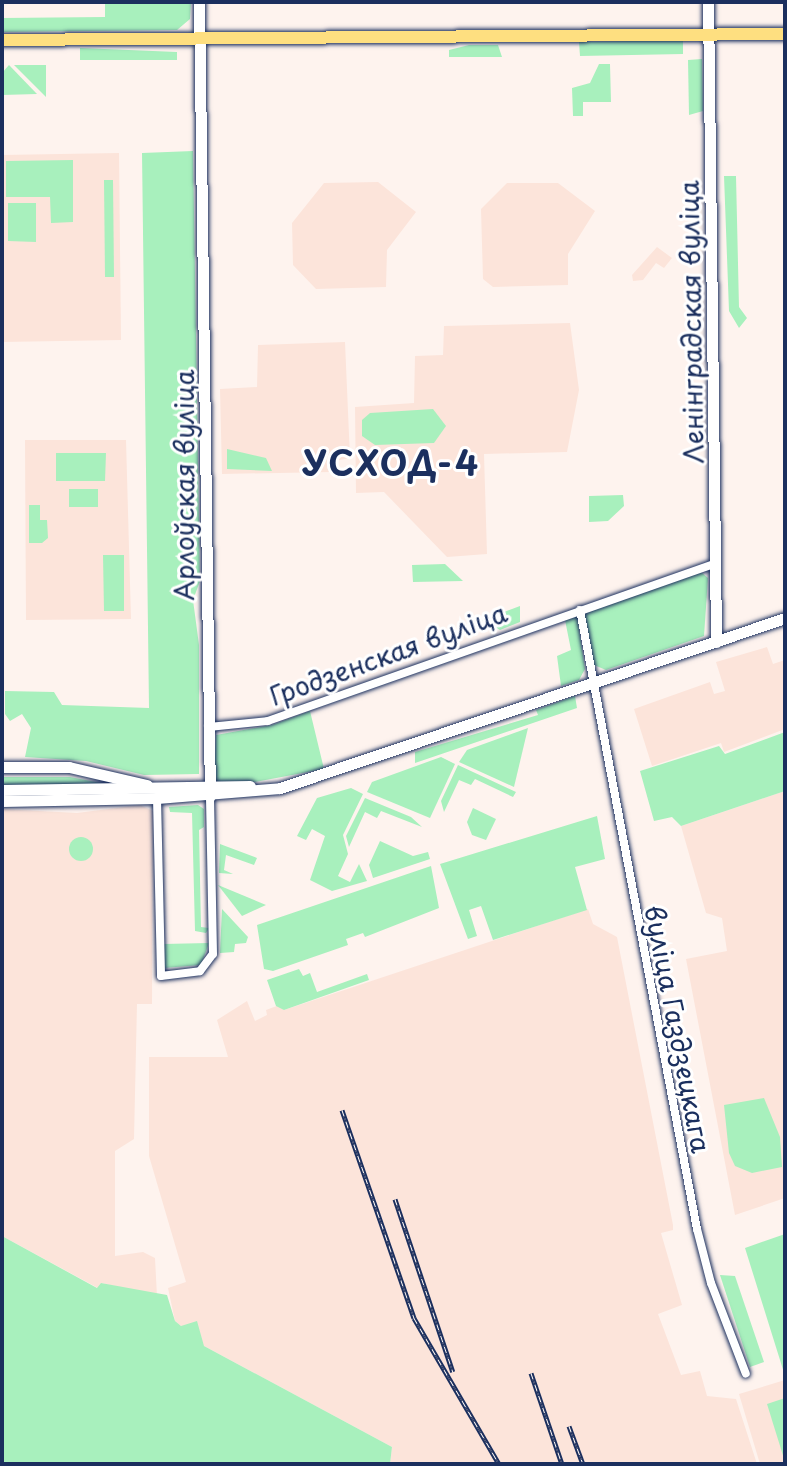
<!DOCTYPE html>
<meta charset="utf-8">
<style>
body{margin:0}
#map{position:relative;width:787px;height:1466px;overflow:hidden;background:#fef3ee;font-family:"Playpen Sans",sans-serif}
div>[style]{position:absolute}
.built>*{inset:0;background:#fce4da}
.green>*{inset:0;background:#a8f0bd}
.round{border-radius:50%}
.roads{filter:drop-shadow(0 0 2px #1b2f5e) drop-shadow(0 0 2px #1b2f5e)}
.street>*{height:8px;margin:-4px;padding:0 4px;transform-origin:4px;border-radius:4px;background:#fff}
.secondary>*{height:11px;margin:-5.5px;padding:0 5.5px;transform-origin:5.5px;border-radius:5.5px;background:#fff}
.primary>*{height:12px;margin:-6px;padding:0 6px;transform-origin:6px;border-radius:6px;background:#fedf80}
.rail>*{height:5px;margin-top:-2.5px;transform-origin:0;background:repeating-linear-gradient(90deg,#fff 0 6px,#1b2f5e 0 12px);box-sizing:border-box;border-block:2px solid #1b2f5e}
span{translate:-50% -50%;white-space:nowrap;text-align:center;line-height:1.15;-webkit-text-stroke:6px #fff;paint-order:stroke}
.street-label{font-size:26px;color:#1b2f5e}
.district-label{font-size:34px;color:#1b2f5e;font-weight:700;letter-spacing:2px}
.frame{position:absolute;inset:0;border:4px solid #1b2f5e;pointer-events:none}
</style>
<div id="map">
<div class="built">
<div style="clip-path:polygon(119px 153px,121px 340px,2px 342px,2px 155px)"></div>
<div style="clip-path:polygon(378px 182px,416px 212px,387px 250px,386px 287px,316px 289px,293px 265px,292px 223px,324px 183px)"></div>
<div style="clip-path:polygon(507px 183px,558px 183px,595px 211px,568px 254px,568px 285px,493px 287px,483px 279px,481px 209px)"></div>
<div style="clip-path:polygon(657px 247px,672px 258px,664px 268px,656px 263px,643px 280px,633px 281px,632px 275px)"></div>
<div style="clip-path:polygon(570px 323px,579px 390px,567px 452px,484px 454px,487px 554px,447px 557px,384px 492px,356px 493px,355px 407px,414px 403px,415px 356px,443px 355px,444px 326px)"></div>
<div style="clip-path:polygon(345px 342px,350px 458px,330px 462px,330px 472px,222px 474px,220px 389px,257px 387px,258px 345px)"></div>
<div style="clip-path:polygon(25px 440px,126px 440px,131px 619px,26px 620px)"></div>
<div style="clip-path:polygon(767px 647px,773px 664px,785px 660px,785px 729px,724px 752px,721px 743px,652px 766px,634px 709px,710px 682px,714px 694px,725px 691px,716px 662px)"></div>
<div style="clip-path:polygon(785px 791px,785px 1198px,735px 1215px,686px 959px,727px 951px,722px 918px,706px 913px,681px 826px)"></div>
<div style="clip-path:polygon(140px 805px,153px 811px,152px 1004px,137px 1004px,134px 1139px,115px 1151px,115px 1256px,143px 1252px,155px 1258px,157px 1296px,102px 1283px,98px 1288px,2px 1236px,2px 809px,77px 813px)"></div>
<div style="clip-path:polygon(588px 909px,593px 924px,617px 937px,673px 1225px,673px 1230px,661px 1233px,682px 1305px,658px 1314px,681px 1375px,700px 1371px,707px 1396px,736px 1399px,757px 1464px,390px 1464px,392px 1447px,204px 1346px,175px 1321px,168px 1288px,186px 1282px,149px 1156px,149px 1057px,228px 1057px,217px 1020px,247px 1001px,255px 1021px,267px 1015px,266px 1010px,282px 1004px,284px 1010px)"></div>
<div style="clip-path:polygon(785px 1380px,785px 1464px,760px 1464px,739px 1394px)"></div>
</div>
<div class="green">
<div style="clip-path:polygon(105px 2px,191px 2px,190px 19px,177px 30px,2px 32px,2px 18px,105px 17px)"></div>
<div style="clip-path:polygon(683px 40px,683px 54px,580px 56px,579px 42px)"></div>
<div style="clip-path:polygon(469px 45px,498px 45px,502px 57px,449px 57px,449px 50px)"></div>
<div style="clip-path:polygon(80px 48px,177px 52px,177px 60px,80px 60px)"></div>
<div style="clip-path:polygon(702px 59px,703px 111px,689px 115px,688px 60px)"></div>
<div style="clip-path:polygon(599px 64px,610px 64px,611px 102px,583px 102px,583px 116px,573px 116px,572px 88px,590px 83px)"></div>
<div style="clip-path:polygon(9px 65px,37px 94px,2px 95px,2px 73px)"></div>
<div style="clip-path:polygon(14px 65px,46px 65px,46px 97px)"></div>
<div style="clip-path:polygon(193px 151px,200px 581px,193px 600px,199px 645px,199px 774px,144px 775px,86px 761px,25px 757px,31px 728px,22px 714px,10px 721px,5px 714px,5px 691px,54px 692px,62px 705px,149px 708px,142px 153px)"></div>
<div style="clip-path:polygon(73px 160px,73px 222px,51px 223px,50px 197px,6px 197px,6px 161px)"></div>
<div style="clip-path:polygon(724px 176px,736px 176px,739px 307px,747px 318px,739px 328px,729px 311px)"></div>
<div style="clip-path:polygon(104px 180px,113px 180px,114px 277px,105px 277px)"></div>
<div style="clip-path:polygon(8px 203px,36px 203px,36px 242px,8px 241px)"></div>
<div style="clip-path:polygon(433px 409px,446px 426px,434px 443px,375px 445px,362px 436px,362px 420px,370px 413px)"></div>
<div style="clip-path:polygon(227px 449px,266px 458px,272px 471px,227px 469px)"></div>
<div style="clip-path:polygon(56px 453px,106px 453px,105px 481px,56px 481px)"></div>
<div style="clip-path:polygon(69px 489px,98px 489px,98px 507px,69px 507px)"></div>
<div style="clip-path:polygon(623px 495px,624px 506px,608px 521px,589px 522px,589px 496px)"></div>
<div style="clip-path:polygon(29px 505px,40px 505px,40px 520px,47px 520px,48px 538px,42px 543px,29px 543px)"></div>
<div style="clip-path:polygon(103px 555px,124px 555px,124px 611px,104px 611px)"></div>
<div style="clip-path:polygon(445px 564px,463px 581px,413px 582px,412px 565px)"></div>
<div style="clip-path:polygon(701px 572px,708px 578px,704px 636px,606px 670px,594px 665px,584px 612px)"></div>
<div style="clip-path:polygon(520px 606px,520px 622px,500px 630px,482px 620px)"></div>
<div style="clip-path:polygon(577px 615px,585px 669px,579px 680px,561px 686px,557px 656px,571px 650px,565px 620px)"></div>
<div style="clip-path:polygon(575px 696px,577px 708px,415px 763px,415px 752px,538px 715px,536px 710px)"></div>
<div style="clip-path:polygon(310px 711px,324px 769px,255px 782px,218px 783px,214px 778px,216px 735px,272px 725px)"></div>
<div style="clip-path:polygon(528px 728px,514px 787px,459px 762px,467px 750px)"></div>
<div style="clip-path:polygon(785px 732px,785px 791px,681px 826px,672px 817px,654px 821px,640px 771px,719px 746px,725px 754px)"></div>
<div style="clip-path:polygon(441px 757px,455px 764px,430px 818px,367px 792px,372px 782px)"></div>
<div style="clip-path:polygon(458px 765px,516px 792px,513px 797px,475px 779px,471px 785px,459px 780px,444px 812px,441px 801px)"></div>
<div style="clip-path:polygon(2px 777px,70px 777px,132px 789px,2px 790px)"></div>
<div style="clip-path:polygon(351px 788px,363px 794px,343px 835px,348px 854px,338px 876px,350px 882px,359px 864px,367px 881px,332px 891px,310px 880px,325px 836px,312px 829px,306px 840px,297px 836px,317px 798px)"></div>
<div style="clip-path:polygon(365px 798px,411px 817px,422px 827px,381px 811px,377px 818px,365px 812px,349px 847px,346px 836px)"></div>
<div style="clip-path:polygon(198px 805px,204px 809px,204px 827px,199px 830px,201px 927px,209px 928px,206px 933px,195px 931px,192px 813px,170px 812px,169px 807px)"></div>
<div style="clip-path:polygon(473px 808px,496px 819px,486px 840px,472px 835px,467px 822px)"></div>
<div style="clip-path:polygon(597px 816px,605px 859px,575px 867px,587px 910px,493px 940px,481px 906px,469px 910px,477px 936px,468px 939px,440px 864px)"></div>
<div class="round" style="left:69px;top:837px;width:24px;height:24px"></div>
<div style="clip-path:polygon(380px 841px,413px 856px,428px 852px,430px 859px,373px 878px,369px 865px)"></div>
<div style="clip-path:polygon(220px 844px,257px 858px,254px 865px,226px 855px,224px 870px,233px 874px,219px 873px)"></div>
<div style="clip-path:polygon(431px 866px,439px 908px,365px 937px,363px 933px,346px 939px,348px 945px,273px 971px,264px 969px,257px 925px)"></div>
<div style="clip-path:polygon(218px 885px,266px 905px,242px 916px)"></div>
<div style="clip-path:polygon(222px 909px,248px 937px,246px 943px,235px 944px,234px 952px,220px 953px)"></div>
<div style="clip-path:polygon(209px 943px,201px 965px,164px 968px,163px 944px)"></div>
<div style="clip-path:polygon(299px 969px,303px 976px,310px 973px,317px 992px,367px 974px,369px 980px,284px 1010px,276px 1006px,267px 980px)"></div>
<div style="clip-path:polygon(764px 1098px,780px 1137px,782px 1167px,752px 1173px,735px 1166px,729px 1153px,724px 1105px)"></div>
<div style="clip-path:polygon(785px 1234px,785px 1376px,745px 1248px)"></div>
<div style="clip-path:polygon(2px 1236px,97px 1288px,101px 1283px,167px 1295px,175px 1321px,181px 1326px,197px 1321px,204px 1346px,392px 1447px,390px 1464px,2px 1464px)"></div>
<div style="clip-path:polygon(720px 1275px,735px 1276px,764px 1362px,750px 1367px)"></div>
<div style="clip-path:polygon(785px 1398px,785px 1462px,767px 1404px)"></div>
</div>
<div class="roads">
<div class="street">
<div style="left:580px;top:610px;width:630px;rotate:79.3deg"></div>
<div style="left:697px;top:1229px;width:56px;rotate:75.5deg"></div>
<div style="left:711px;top:1283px;width:97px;rotate:69deg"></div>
<div style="left:208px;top:727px;width:60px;rotate:-5.7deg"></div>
<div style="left:268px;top:721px;width:474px;rotate:-19.4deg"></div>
<div style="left:157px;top:798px;width:178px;rotate:88.7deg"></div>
<div style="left:161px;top:976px;width:39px;rotate:-7deg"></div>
<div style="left:200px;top:971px;width:21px;rotate:-53deg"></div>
<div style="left:213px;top:954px;width:158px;rotate:-91.1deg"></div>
</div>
<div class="secondary">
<div style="left:199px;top:2px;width:794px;rotate:89.21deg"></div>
<div style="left:708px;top:2px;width:640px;rotate:89.28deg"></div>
<div style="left:2px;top:767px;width:67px"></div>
<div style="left:69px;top:767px;width:80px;rotate:13deg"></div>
<div style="left:2px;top:790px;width:248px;rotate:-0.9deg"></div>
<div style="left:2px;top:801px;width:155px;rotate:-1.1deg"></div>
<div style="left:157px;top:798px;width:123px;rotate:-4.6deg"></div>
<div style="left:280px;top:788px;width:533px;rotate:-18.6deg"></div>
</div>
<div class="primary">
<div style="left:2px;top:40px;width:783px;rotate:-0.44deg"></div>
</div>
</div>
<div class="rail">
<div style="left:342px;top:1110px;width:220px;rotate:70.9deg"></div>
<div style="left:414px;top:1318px;width:169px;rotate:59.8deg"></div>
<div style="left:395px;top:1199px;width:182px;rotate:71.5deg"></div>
<div style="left:531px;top:1373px;width:96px;rotate:71.2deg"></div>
<div style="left:569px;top:1426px;width:40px;rotate:69.8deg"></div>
</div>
<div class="street-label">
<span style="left:691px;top:322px;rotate:-91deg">Ленінградская вуліца</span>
<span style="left:184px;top:485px;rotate:-90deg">Арлоўская вуліца</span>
<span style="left:388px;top:654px;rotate:-20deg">Гродзенская вуліца</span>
<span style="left:678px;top:1029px;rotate:79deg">вуліца Газдзецкага</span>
</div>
<div class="district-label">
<span style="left:391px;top:463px">УСХОД-4</span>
</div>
<div class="frame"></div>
</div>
